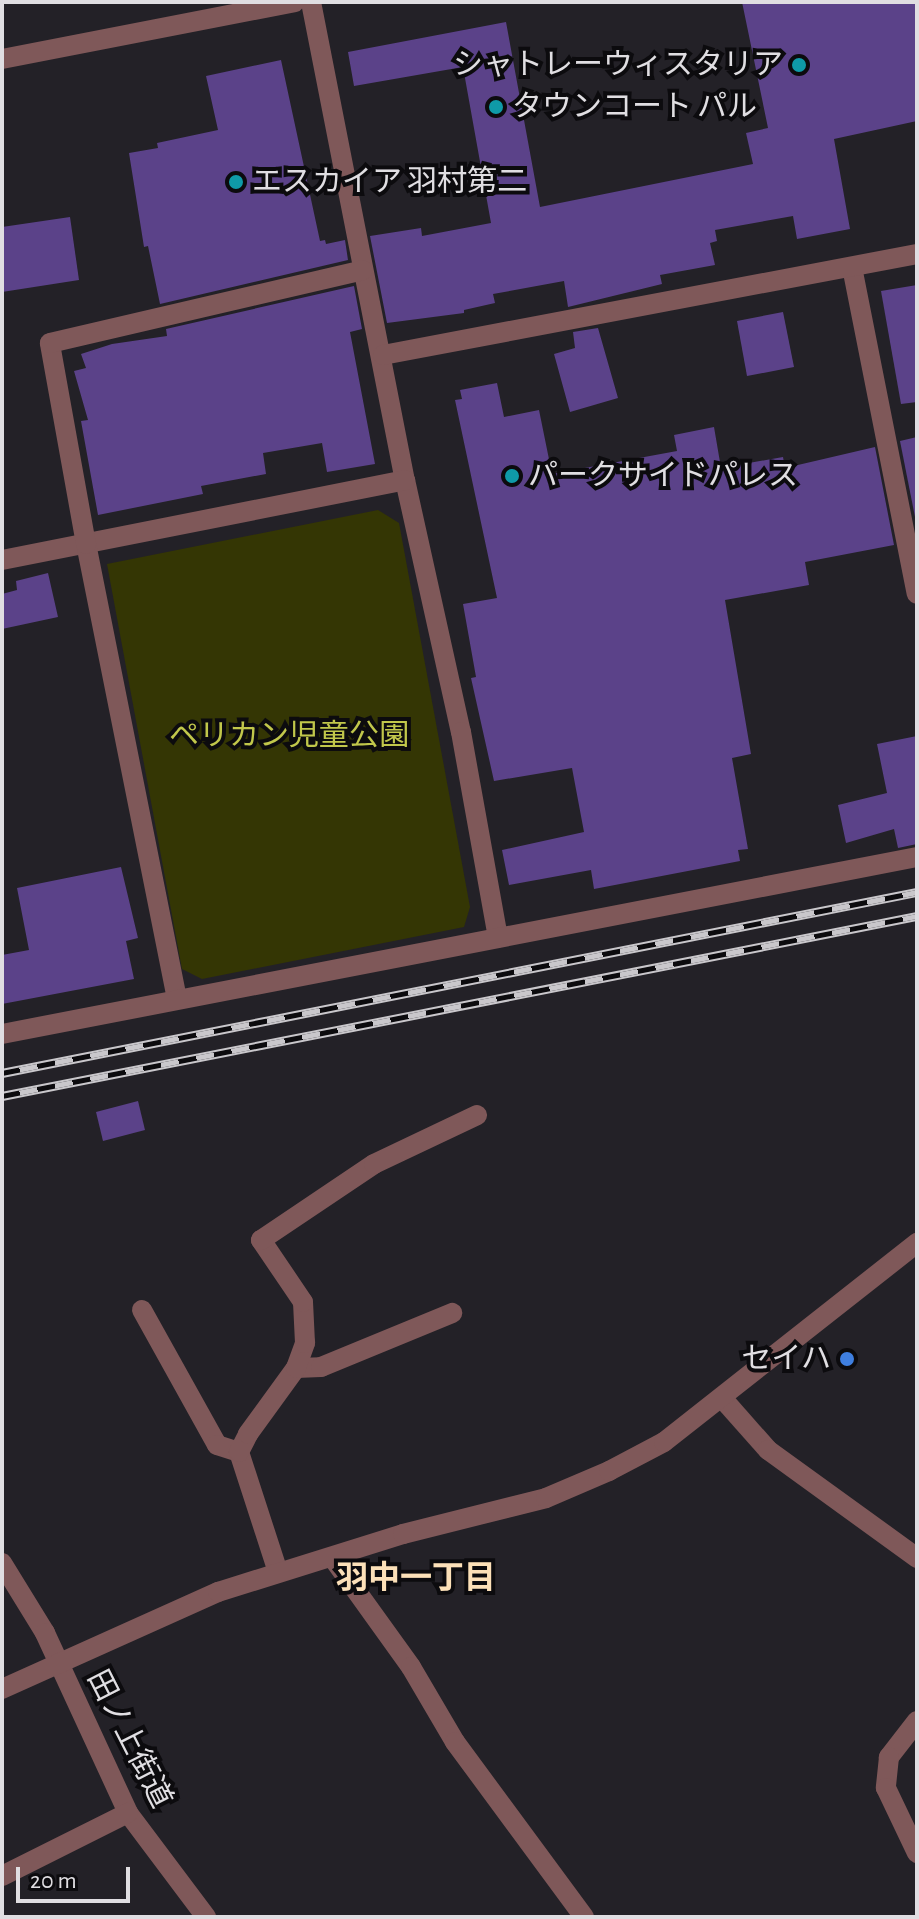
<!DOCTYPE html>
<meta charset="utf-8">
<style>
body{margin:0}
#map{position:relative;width:919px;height:1919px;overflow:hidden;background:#232127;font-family:"Alegreya Sans","Noto Sans JP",sans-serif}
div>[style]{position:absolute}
.green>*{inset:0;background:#343604}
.building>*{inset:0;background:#5b4289}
.minor>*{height:20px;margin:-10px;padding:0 10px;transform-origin:10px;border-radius:10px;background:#7f5859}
.tertiary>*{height:20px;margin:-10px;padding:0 10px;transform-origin:10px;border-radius:10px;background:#7f5859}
.rail>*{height:9px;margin-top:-4.5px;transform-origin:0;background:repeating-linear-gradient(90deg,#0c0b0e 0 18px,#c9c7cb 0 36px);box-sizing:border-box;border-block:2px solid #c9c7cb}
.dots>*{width:22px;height:22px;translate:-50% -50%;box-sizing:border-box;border:4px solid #0c0b0e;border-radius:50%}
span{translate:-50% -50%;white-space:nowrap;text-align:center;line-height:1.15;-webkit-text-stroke:8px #0c0b0e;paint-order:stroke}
.poi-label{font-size:30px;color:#e0dee2}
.right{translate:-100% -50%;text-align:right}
.left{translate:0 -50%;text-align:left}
.park-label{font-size:30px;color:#c1c74b}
.street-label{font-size:30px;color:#e0dee2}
.neighbourhood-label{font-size:32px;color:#fce0b8;font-weight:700}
.frame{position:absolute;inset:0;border:4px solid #e0dee2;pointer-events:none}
.scale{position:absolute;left:16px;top:1867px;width:114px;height:36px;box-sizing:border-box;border:4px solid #e0dee2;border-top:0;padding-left:10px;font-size:24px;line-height:28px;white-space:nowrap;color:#e0dee2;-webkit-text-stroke:6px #0c0b0e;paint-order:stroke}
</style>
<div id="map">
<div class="green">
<div style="clip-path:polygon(378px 510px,399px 523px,470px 907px,464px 927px,202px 979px,182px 969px,107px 564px)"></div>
</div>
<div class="building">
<div style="clip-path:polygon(742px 2px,917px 2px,917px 121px,834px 139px,850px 229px,797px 239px,793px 216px,715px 230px,717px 241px,710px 243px,715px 265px,660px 275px,662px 284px,568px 307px,564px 281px,493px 294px,495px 303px,464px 310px,464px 313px,387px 323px,370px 236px,421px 228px,422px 236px,491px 223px,463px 67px,354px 86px,348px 52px,506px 22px,540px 207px,753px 164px,746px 133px,768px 128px)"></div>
<div style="clip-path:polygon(281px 60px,320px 241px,325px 240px,326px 244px,345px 240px,348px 260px,160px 304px,148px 246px,144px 247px,129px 153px,158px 148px,157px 143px,218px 130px,206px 76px)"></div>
<div style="clip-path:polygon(70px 217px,79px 280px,2px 292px,2px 227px)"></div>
<div style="clip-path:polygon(917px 285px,917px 402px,901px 404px,881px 291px)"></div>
<div style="clip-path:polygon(354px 286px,362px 329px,350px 332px,375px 464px,327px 472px,322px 443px,263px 453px,266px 474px,201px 486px,203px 494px,98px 515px,81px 421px,88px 420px,74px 371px,86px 368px,81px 354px,112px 344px,167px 336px,166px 329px)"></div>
<div style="clip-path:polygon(783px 312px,794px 367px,747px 376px,737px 321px)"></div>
<div style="clip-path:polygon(598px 328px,618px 398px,570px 412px,554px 354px,575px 348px,573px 332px)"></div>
<div style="clip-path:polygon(497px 383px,504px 417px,539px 410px,552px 474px,677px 451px,674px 435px,714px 427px,721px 468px,783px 457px,785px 468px,875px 447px,894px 545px,805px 562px,809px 585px,725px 600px,751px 754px,732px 758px,748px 849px,738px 850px,740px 861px,594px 889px,591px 870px,509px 885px,502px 850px,584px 832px,572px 768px,494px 781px,471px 678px,476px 677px,463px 604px,497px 598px,455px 400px,462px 399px,460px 390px)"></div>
<div style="clip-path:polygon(917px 437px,917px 527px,900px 441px)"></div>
<div style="clip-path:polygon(48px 573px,58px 617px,2px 629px,2px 594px,17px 590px,16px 581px)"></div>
<div style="clip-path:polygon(917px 736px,917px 844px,898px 848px,894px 829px,846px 843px,838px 805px,887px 793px,877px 744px)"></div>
<div style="clip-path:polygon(121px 867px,138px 938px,126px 941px,134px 979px,2px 1004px,2px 955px,29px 950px,17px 888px)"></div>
<div style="clip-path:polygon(138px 1101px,145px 1130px,103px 1141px,96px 1112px)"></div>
</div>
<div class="minor">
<div style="left:311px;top:2px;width:487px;rotate:78.9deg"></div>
<div style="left:405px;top:480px;width:258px;rotate:77.5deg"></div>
<div style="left:461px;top:732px;width:209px;rotate:79.8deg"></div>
<div style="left:852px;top:267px;width:333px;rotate:78.8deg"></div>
<div style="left:383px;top:355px;width:543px;rotate:-10.71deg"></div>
<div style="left:2px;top:560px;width:411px;rotate:-11.2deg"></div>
<div style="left:177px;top:999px;width:464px;rotate:-101.3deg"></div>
<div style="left:86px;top:544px;width:204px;rotate:-100.2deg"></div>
<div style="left:50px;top:343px;width:321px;rotate:-13.1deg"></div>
<div style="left:2px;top:1034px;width:932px;rotate:-10.95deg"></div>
<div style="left:142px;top:1310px;width:154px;rotate:60.9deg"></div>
<div style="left:217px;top:1445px;width:23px;rotate:18deg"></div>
<div style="left:239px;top:1452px;width:126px;rotate:72deg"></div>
<div style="left:296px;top:1368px;width:25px;rotate:-2deg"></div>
<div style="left:321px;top:1367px;width:142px;rotate:-22.4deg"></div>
<div style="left:722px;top:1398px;width:69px;rotate:48.5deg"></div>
<div style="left:768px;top:1450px;width:184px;rotate:35.9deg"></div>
<div style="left:239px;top:1452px;width:20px;rotate:-63deg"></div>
<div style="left:248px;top:1434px;width:82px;rotate:-54deg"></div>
<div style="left:296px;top:1368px;width:27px;rotate:-70deg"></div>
<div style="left:305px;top:1343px;width:41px;rotate:-92.8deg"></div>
<div style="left:303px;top:1302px;width:75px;rotate:-124.1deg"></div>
<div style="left:261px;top:1240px;width:136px;rotate:-33.9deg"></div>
<div style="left:374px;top:1164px;width:114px;rotate:-25.4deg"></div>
<div style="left:332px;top:1557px;width:135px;rotate:54.3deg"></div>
<div style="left:411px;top:1667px;width:87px;rotate:59.6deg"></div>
<div style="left:455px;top:1742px;width:217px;rotate:53.6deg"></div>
<div style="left:2px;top:1563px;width:82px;rotate:58.4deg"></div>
<div style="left:45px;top:1633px;width:198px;rotate:65.2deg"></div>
<div style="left:128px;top:1813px;width:130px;rotate:53.1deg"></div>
<div style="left:917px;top:1721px;width:46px;rotate:127.9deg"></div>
<div style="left:889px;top:1757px;width:31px;rotate:96deg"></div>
<div style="left:886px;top:1788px;width:72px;rotate:64.5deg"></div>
<div style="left:2px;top:1876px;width:141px;rotate:-26.6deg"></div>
</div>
<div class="tertiary">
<div style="left:2px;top:59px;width:298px;rotate:-11deg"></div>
<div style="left:2px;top:1689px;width:237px;rotate:-24.2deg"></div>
<div style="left:218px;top:1592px;width:194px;rotate:-17.4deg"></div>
<div style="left:403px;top:1534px;width:147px;rotate:-14.1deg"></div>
<div style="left:546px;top:1498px;width:69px;rotate:-23.2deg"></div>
<div style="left:609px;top:1471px;width:62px;rotate:-27.8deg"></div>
<div style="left:664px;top:1442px;width:322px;rotate:-38.2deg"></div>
</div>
<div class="rail">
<div style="left:2px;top:1073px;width:933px;rotate:-11.19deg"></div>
<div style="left:2px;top:1096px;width:933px;rotate:-11.13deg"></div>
</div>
<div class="dots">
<div style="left:799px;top:65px;background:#0f9aa8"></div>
<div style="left:496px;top:107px;background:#0f9aa8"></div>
<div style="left:236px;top:182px;background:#0f9aa8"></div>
<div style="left:512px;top:476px;background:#0f9aa8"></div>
<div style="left:847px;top:1359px;background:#3f7fe0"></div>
</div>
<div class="poi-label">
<span class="right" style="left:783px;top:65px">シャトレーウィスタリア</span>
<span class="left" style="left:512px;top:107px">タウンコート パル</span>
<span class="left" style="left:252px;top:182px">エスカイア 羽村第二</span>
<span class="left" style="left:528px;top:476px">パークサイドパレス</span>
<span class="right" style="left:831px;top:1359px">セイハ</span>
</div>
<div class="park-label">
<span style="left:289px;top:736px">ペリカン児童公園</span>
</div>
<div class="street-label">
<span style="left:129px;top:1739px;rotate:63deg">田ノ上街道</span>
</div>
<div class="neighbourhood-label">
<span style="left:416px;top:1578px">羽中一丁目</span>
</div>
<div class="frame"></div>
<div class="scale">20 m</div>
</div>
